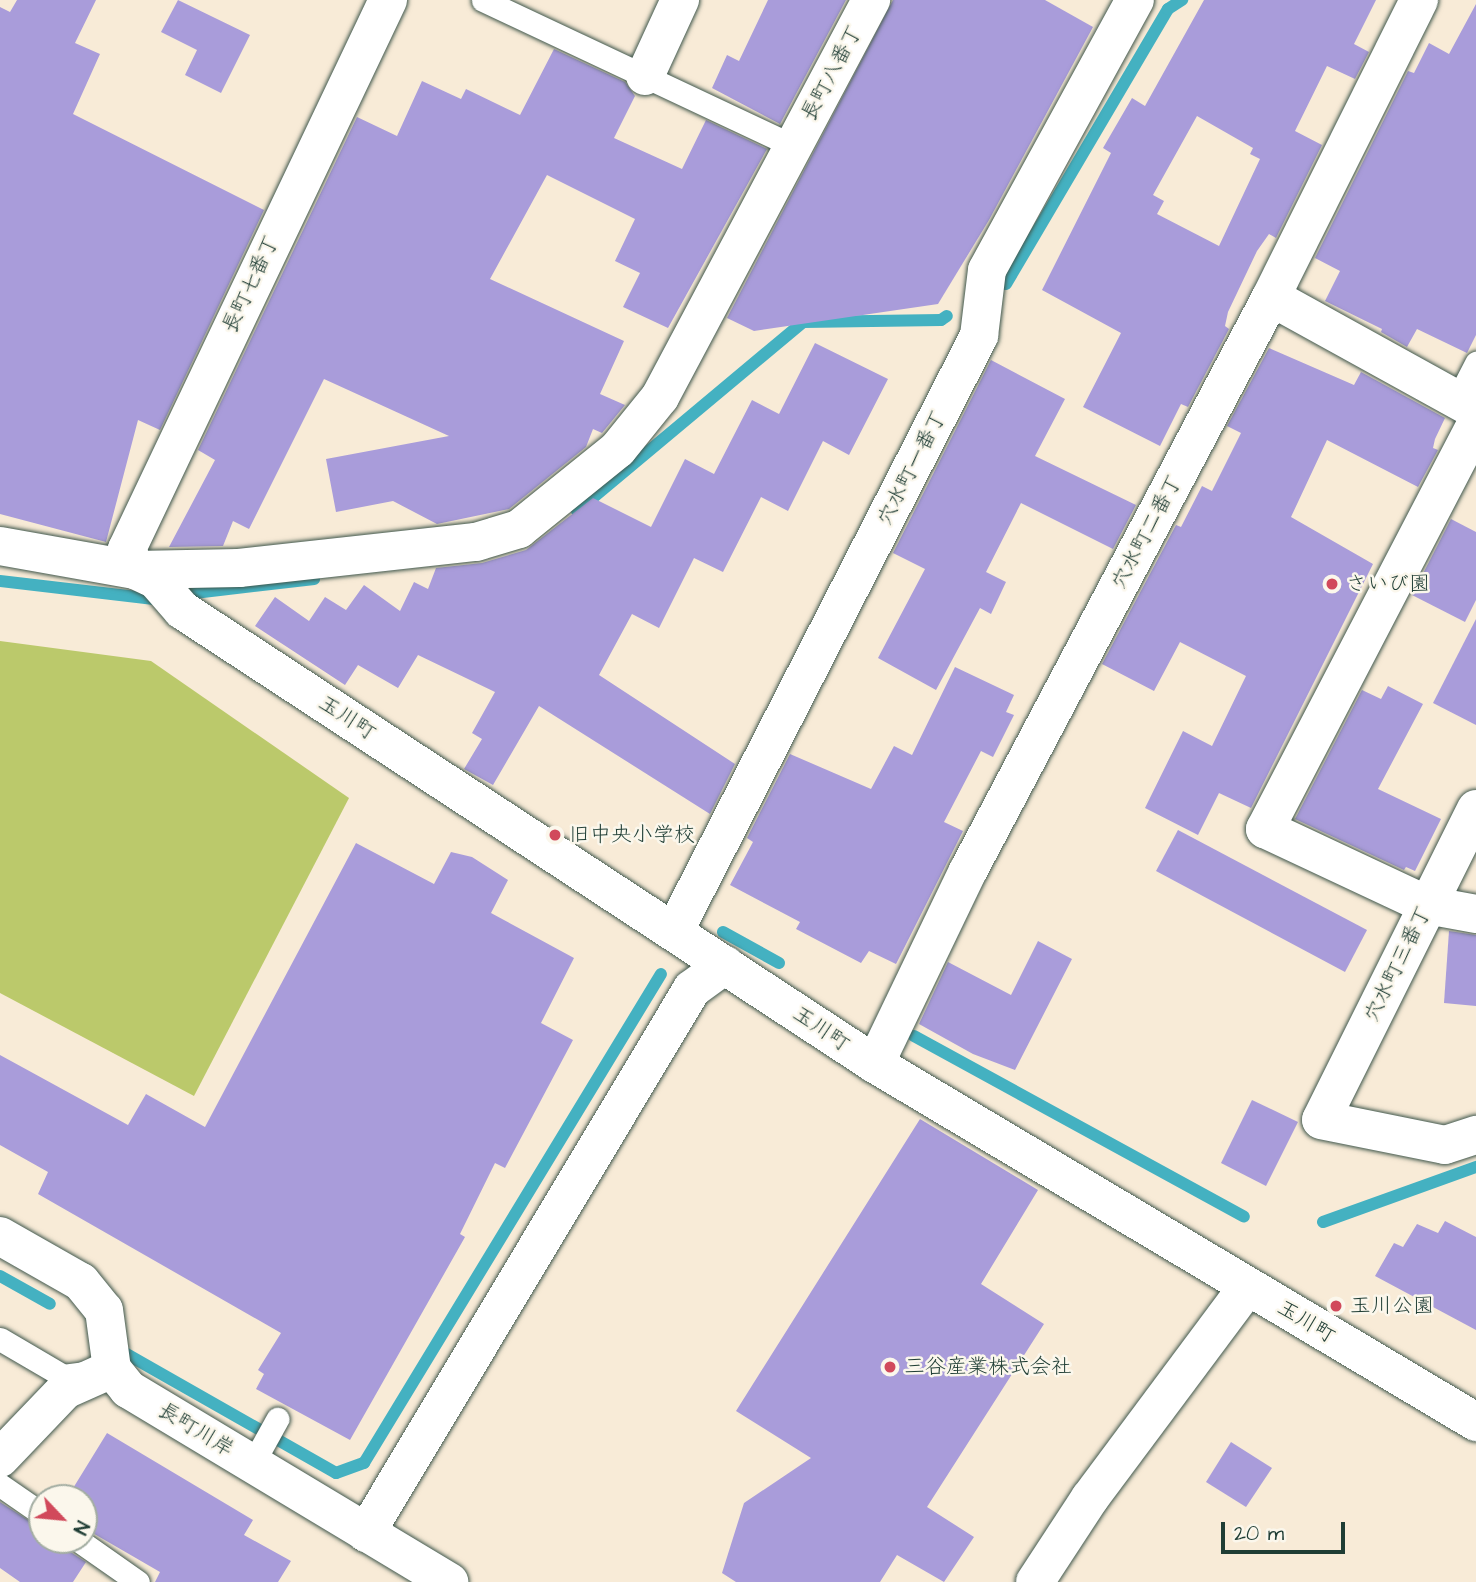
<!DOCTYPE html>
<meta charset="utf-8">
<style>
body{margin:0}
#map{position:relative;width:1476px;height:1582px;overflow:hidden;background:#f8ebd7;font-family:"Architects Daughter","Klee One",sans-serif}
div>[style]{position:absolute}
.green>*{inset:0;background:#bbc96b}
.stream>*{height:12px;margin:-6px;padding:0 6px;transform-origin:6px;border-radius:6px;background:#44b1c1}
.building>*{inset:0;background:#a99cda}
.roads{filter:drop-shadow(0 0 2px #40574c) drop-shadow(0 0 2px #40574c)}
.lane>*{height:23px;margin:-11.5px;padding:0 11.5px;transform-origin:11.5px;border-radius:11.5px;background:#fff}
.street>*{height:38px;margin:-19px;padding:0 19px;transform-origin:19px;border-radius:19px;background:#fff}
.dots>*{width:19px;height:19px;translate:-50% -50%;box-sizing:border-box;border:4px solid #fbf7ec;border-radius:50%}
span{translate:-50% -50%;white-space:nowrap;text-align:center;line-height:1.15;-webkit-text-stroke:5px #fbf7ec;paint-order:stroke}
.street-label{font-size:21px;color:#1f3d34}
.poi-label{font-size:21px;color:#1f3d34}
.left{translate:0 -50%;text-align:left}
.north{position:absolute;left:28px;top:1484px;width:70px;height:70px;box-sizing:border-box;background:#fbf7ec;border:2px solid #a3ada2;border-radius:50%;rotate:116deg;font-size:19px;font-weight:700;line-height:28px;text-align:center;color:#1f3d34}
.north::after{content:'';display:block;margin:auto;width:24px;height:32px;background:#d1495b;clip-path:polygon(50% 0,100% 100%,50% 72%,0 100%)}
.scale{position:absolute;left:1221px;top:1522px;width:124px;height:32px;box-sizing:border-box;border:4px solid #1f3d34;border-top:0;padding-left:9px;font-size:21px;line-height:24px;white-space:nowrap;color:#1f3d34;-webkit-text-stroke:5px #fbf7ec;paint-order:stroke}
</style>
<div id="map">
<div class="green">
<div style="clip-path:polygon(0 641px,151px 661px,349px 798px,194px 1096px,0 993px)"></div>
</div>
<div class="stream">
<div style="left:1006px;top:284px;width:319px;rotate:-59.5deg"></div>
<div style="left:1168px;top:9px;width:17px;rotate:-33deg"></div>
<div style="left:577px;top:511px;width:295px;rotate:-39.9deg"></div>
<div style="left:803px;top:322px;width:138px;rotate:-0.8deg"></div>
<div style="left:941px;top:320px;width:7px;rotate:-34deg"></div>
<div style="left:0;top:581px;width:155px;rotate:6.7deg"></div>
<div style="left:186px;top:594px;width:129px;rotate:-6.7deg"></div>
<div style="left:723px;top:932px;width:64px;rotate:29deg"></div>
<div style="left:914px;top:1036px;width:376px;rotate:28.7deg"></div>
<div style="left:1323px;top:1222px;width:163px;rotate:-19.8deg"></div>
<div style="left:0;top:1276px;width:57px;rotate:29.2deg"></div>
<div style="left:123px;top:1352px;width:245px;rotate:29.6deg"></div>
<div style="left:336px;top:1473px;width:30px;rotate:-20deg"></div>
<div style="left:364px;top:1463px;width:572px;rotate:-58.73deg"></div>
</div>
<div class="building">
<div style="clip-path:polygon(17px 0,96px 0,75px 43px,100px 54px,73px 114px,264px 210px,160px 430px,138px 420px,106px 542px,0 514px,0 7px,10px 12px)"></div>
<div style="clip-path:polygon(178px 0,250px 35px,221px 93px,185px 75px,197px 50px,161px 32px)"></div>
<div style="clip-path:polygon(768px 0,846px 0,780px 124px,712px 88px,727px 55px,739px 61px)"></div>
<div style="clip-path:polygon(893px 0,1045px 0,1093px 27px,989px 220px,938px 304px,754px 331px,727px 318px)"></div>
<div style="clip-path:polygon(evenodd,1204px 0,1376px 0,1354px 44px,1369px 52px,1355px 79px,1327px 66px,1295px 131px,1322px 145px,1276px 238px,1269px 234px,1257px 251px,1228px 312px,1225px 326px,1229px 329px,1188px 407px,1181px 404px,1160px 446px,1083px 407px,1121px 333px,1042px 290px,1111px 153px,1103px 148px,1132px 98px,1145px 106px,1204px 0,1197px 116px,1253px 148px,1250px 154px,1260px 159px,1219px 246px,1157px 214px,1164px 201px,1153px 195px,1197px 116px)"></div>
<div style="clip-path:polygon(1476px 4px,1476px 335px,1467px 353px,1417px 329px,1407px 347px,1381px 332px,1382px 329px,1325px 301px,1340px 271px,1315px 258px,1408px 71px,1414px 73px,1429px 43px,1449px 54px)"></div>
<div style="clip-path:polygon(554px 49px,625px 82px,635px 96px,614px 138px,682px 169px,706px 120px,767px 149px,668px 328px,623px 307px,640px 273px,615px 261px,635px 219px,547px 175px,490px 279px,624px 341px,600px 394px,625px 405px,602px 433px,593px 429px,586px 447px,509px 509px,437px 524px,393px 501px,336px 512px,326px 459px,449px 436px,324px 379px,249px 529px,233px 521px,223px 546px,169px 547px,215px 460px,198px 450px,357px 117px,397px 136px,422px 81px,461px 99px,466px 89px,520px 115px)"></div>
<div style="clip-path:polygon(815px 343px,888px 379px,849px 455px,823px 441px,788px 511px,761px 497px,723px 572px,694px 558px,659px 628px,632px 614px,599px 675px,735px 764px,710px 814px,539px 706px,493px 785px,464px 769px,482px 739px,472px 733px,495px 692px,418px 655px,398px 688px,358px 665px,345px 685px,255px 626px,275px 597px,309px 621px,325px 597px,346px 610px,364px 585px,400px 611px,414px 582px,428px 589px,436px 568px,482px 563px,526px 550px,593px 498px,651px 527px,685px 459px,714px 474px,752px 400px,779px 414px)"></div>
<div style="clip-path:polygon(1269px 348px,1354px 385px,1361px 372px,1445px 418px,1435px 439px,1433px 448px,1438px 450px,1418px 487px,1327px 440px,1291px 517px,1373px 564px,1251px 808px,1219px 793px,1198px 835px,1145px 808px,1183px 731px,1212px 746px,1246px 676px,1180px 642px,1154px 691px,1102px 664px,1176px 525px,1181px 527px,1202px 486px,1212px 491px,1241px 433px,1227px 426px)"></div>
<div style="clip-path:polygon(991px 360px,1065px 399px,1035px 456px,1136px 505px,1113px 549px,1021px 503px,986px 572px,1006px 582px,991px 614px,980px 608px,936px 690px,878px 658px,925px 569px,893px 553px)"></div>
<div style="clip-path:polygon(1451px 519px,1476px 532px,1476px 600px,1465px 622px,1412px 595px)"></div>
<div style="clip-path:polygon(1476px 619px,1476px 725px,1433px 703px)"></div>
<div style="clip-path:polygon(955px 667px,1014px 695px,1006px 712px,1014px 715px,993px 757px,981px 751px,944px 822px,963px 831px,896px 964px,869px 951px,861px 963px,796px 929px,800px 922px,730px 885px,753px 842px,747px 838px,790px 754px,871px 789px,894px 746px,912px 755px)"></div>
<div style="clip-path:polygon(1388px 686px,1423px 704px,1378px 789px,1441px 819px,1415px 871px,1406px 867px,1404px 870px,1295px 819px,1362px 690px,1381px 699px)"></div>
<div style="clip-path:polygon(1178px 830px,1367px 930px,1345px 972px,1156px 871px)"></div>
<div style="clip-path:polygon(356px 843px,434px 884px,451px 852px,472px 857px,508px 880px,491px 913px,574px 958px,541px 1023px,573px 1040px,505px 1168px,495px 1163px,460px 1234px,465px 1237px,350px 1440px,256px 1389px,264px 1374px,258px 1370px,281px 1333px,38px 1194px,48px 1172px,0 1145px,0 1055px,128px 1125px,146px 1094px,205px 1127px)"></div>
<div style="clip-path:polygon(1449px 931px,1476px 935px,1476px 1006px,1444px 1003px)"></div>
<div style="clip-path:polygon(1038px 941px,1072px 959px,1015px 1070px,973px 1054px,919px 1024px,948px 962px,1011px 995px)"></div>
<div style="clip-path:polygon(1252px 1100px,1298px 1122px,1266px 1186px,1221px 1163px)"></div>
<div style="clip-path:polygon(920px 1119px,1038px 1190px,981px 1284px,1044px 1324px,927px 1507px,974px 1537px,944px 1582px,897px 1555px,880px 1582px,736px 1582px,722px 1573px,744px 1503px,811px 1458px,736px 1411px)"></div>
<div style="clip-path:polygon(1445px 1221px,1476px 1237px,1476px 1330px,1375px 1276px,1394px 1243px,1403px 1247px,1417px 1224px,1438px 1233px)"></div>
<div style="clip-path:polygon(107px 1433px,253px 1520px,244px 1535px,291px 1561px,278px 1582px,155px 1582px,160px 1572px,84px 1528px,84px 1498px,67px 1498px)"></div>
<div style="clip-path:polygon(1231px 1442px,1272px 1468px,1246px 1507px,1206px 1482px)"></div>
<div style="clip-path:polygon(0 1502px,42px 1529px,42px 1540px,64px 1540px,69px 1551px,86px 1562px,73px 1582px,20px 1582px,0 1568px)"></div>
</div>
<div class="roads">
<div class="lane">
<div style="left:483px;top:0;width:343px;rotate:25.2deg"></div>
<div style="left:1457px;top:400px;width:42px;rotate:-62.8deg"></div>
<div style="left:0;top:1339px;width:73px;rotate:30.4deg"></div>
<div style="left:63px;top:1376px;width:21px;rotate:-8deg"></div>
<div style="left:259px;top:1452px;width:38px;rotate:-61deg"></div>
<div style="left:0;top:1485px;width:51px;rotate:34.6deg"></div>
<div style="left:78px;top:1540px;width:73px;rotate:35deg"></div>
</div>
<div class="street">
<div style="left:388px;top:0;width:608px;rotate:115.43deg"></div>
<div style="left:127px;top:549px;width:22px;rotate:69deg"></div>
<div style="left:135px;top:570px;width:104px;rotate:-1.1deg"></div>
<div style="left:239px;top:568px;width:238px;rotate:-6.3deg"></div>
<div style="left:476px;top:542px;width:45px;rotate:-16.8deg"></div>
<div style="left:519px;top:529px;width:127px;rotate:-38.9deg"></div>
<div style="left:618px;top:449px;width:67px;rotate:-51.1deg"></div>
<div style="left:660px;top:397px;width:450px;rotate:-62deg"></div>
<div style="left:645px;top:76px;width:84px;rotate:-65.3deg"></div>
<div style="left:1271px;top:297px;width:234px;rotate:28.9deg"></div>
<div style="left:1476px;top:424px;width:457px;rotate:117.5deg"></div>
<div style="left:1265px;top:829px;width:179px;rotate:25.1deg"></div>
<div style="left:1427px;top:905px;width:50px;rotate:10.4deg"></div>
<div style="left:0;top:546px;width:137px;rotate:10.1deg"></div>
<div style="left:135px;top:570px;width:23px;rotate:25deg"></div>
<div style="left:156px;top:580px;width:40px;rotate:49deg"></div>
<div style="left:182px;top:610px;width:828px;rotate:33.23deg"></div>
<div style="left:875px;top:1064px;width:700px;rotate:30.78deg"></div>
<div style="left:1476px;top:809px;width:347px;rotate:116.5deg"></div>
<div style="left:1321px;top:1120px;width:126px;rotate:11.4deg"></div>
<div style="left:1445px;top:1145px;width:33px;rotate:-18deg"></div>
<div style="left:674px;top:932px;width:670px;rotate:-62.9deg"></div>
<div style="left:979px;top:336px;width:66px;rotate:-83.1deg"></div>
<div style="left:987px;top:270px;width:308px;rotate:-61.3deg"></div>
<div style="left:875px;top:1064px;width:214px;rotate:-64.3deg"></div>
<div style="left:968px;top:871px;width:649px;rotate:-62.17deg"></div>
<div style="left:1271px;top:297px;width:332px;rotate:-63.5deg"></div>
<div style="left:0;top:1236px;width:93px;rotate:29.6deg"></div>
<div style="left:81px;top:1282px;width:36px;rotate:51deg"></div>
<div style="left:104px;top:1310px;width:60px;rotate:82.3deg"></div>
<div style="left:112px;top:1369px;width:26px;rotate:51deg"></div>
<div style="left:128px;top:1389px;width:375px;rotate:31deg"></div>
<div style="left:0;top:1458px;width:94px;rotate:-46.3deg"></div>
<div style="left:65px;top:1390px;width:51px;rotate:-24.1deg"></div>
<div style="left:366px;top:1533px;width:634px;rotate:-59.07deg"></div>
<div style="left:692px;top:989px;width:41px;rotate:-36deg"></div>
<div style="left:1035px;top:1582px;width:100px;rotate:-56.8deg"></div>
<div style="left:1090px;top:1498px;width:263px;rotate:-53.3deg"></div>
</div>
</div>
<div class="dots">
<div style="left:1332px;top:584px;background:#d1495b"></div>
<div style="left:555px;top:835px;background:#d1495b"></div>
<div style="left:1336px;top:1306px;background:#d1495b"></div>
<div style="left:890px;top:1367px;background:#d1495b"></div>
</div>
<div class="street-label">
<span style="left:832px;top:73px;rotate:-62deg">長町八番丁</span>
<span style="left:251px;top:284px;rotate:-65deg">長町七番丁</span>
<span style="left:912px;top:468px;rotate:-63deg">穴水町一番丁</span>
<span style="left:1147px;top:532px;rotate:-62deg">穴水町二番丁</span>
<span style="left:347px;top:718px;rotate:33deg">玉川町</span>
<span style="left:1398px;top:964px;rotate:-64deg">穴水町三番丁</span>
<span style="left:821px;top:1029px;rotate:34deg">玉川町</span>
<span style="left:1306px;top:1322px;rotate:31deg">玉川町</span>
<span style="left:196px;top:1430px;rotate:31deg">長町川岸</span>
</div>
<div class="poi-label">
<span class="left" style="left:1346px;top:584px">さいび園</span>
<span class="left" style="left:569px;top:835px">旧中央小学校</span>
<span class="left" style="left:1350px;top:1306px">玉川公園</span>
<span class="left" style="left:904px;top:1367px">三谷産業株式会社</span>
</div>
<div class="north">N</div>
<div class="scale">20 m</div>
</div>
